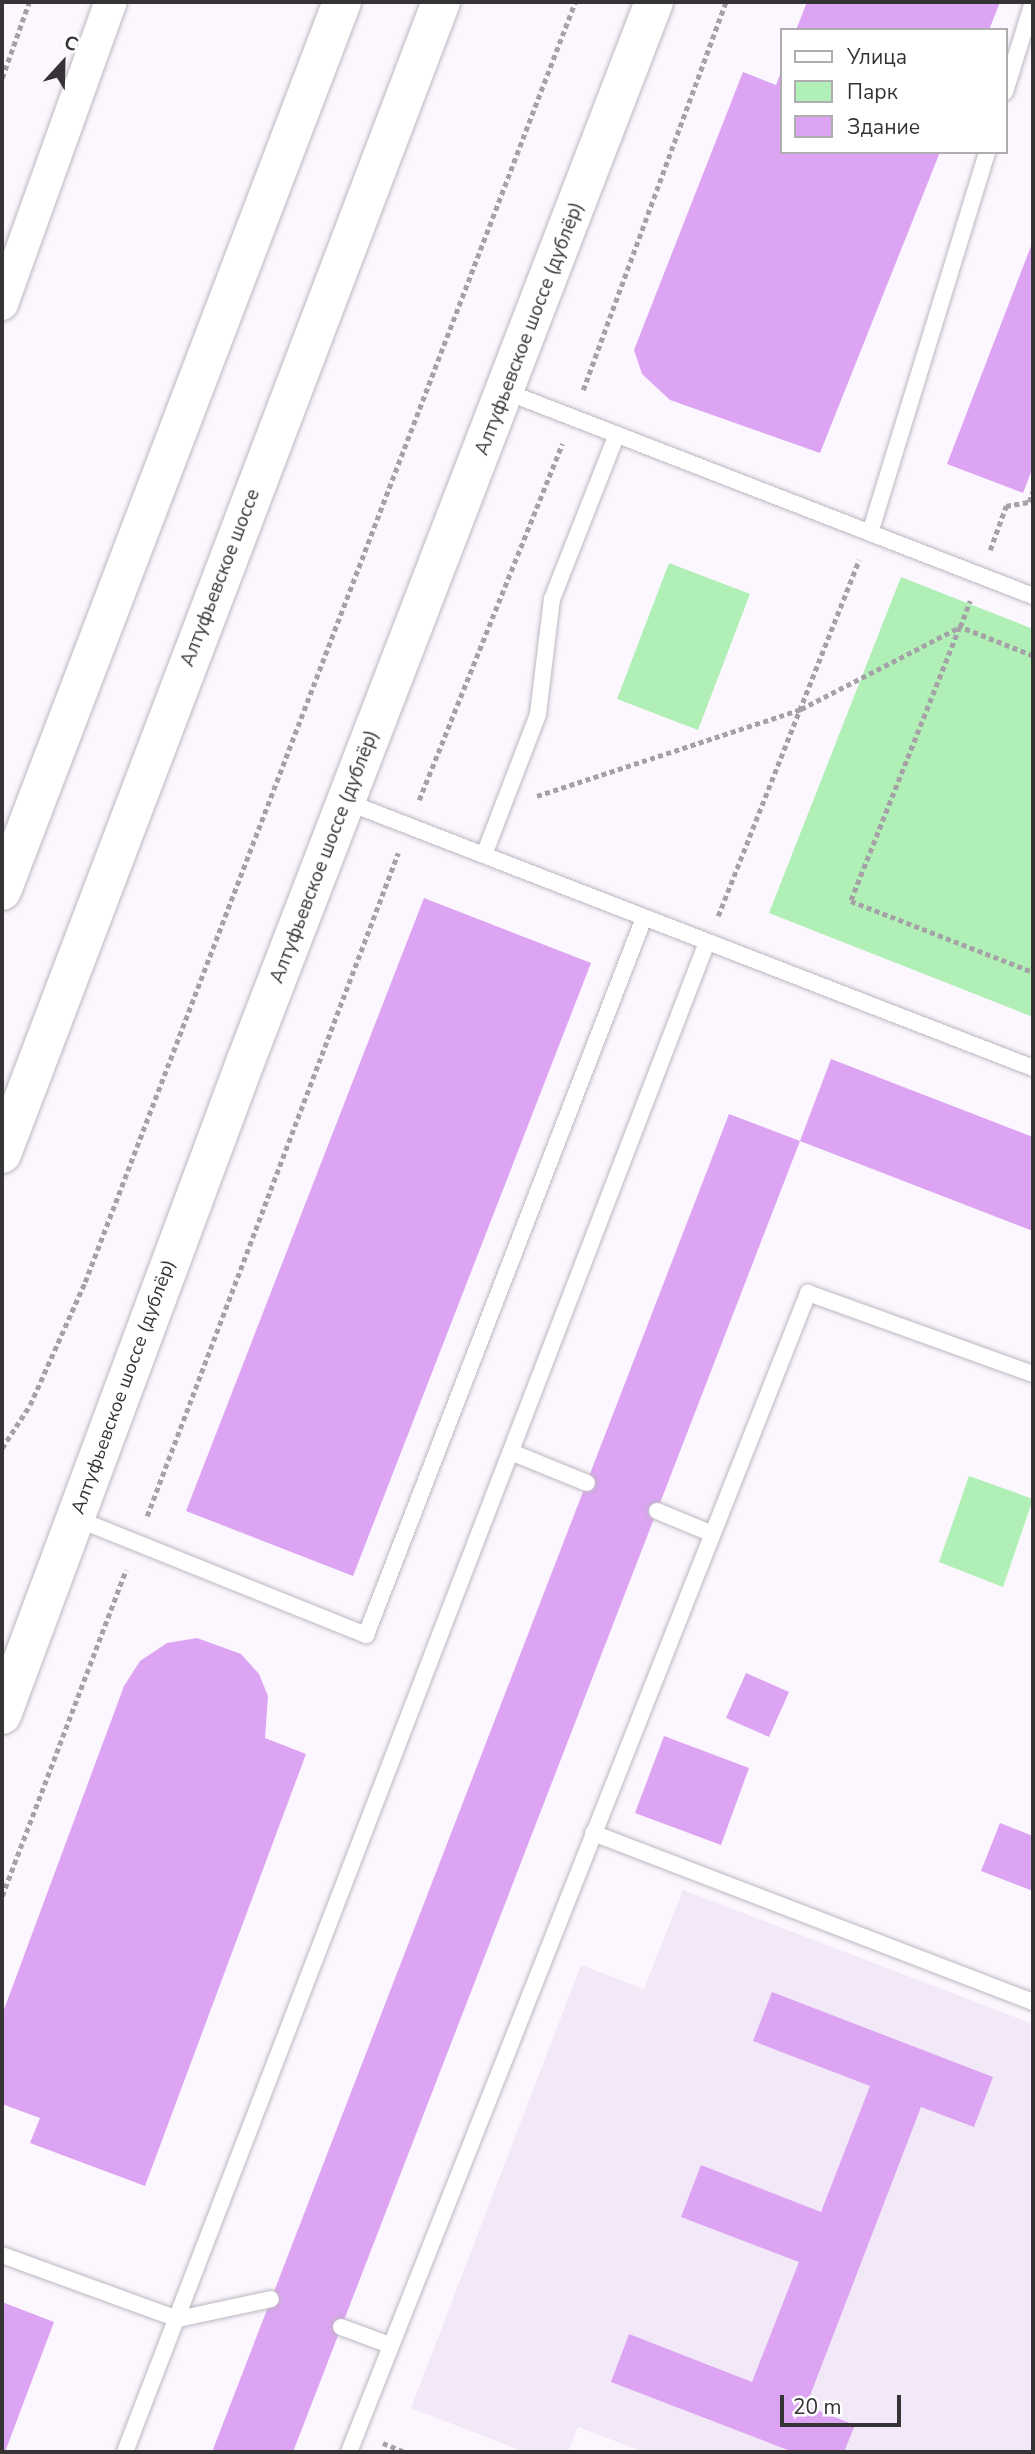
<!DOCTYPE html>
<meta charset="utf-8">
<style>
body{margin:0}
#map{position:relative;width:1035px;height:2454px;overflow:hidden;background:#fcf7fe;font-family:"Nunito Sans",sans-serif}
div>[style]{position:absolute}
.built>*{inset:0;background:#f2e8f7}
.green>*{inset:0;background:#b0efb6}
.building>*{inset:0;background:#dca4f2}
.path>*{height:4.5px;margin-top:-2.25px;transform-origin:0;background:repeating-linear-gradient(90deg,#a5a1a7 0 5px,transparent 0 8.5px)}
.roads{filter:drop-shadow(0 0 2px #bdb7c0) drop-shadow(0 0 2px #bdb7c0)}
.lane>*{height:16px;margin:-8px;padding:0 8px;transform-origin:8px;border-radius:8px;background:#fff}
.street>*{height:32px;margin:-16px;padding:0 16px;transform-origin:16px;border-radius:16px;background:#fff}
.secondary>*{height:38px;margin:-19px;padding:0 19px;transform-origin:19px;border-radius:19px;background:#fff}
.primary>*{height:38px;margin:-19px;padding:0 19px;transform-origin:19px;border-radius:19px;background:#fff}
span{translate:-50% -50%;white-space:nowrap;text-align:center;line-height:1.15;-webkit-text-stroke:5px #fff;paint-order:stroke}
.street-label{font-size:19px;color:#363337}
.frame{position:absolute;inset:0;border:4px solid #363337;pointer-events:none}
.legend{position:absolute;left:780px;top:28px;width:228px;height:126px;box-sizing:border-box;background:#fff;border:2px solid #afadaf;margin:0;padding:9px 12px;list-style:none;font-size:21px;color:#363337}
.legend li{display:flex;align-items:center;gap:14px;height:35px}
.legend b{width:35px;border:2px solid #afadaf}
.north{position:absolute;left:28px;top:28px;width:70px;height:70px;-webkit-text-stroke:5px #fff;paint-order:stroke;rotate:22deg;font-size:19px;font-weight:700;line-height:28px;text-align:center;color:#363337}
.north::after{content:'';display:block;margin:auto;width:24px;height:32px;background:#363337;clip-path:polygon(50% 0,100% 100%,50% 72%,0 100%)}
.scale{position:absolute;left:780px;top:2395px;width:121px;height:32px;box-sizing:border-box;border:4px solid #363337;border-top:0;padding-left:9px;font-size:21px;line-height:24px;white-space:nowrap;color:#363337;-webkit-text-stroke:5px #fff;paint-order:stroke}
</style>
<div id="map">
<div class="built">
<div style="clip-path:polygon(683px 1890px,1033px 2024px,1033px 2452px,644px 2452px,578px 2427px,568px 2452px,525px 2452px,411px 2408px,581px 1965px,644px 1989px)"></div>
</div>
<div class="green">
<div style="clip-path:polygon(669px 563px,750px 594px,698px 730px,617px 699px)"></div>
<div style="clip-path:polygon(901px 577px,1033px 629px,1033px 1017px,769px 913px)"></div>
<div style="clip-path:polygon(969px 1476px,1033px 1499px,1003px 1587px,939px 1562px)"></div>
</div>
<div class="building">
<div style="clip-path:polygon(807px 2px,1000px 2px,989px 30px,796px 30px)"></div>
<div style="clip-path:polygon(743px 72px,776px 85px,781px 72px,781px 152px,940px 152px,820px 453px,670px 400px,642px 374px,634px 350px)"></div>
<div style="clip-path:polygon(1033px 241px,1033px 467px,1023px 493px,947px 464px)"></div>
<div style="clip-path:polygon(424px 898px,591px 963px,353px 1576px,186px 1511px)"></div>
<div style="clip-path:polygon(831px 1059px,1033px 1137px,1033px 1231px,800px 1141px)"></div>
<div style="clip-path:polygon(729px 1114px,800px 1141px,293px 2452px,212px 2452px)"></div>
<div style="clip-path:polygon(197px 1638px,241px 1654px,259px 1674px,268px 1696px,265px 1738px,306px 1754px,145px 2186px,30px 2143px,40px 2118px,2px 2104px,2px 2015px,124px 1686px,140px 1661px,167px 1643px)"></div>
<div style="clip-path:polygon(746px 1673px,789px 1692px,769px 1737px,726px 1718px)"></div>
<div style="clip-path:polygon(664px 1736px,749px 1768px,721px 1845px,635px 1813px)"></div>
<div style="clip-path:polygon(1000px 1823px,1033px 1836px,1033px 1891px,981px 1871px)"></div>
<div style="clip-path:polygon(772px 1992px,993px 2077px,974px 2127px,921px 2107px,806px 2406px,855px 2425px,844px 2452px,793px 2452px,611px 2382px,629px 2334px,752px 2382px,799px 2262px,681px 2217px,701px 2165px,821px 2212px,870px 2086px,753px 2041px)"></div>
<div style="clip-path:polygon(2px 2302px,54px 2322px,5px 2452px,2px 2452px)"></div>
</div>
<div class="path">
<div style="left:2px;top:78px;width:81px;rotate:-70.4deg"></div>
<div style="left:583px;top:390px;width:414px;rotate:-69.8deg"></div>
<div style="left:990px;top:550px;width:47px;rotate:-70deg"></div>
<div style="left:1006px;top:506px;width:23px;rotate:-10deg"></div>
<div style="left:1029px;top:502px;width:12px;rotate:-70deg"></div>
<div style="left:1033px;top:656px;width:79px;rotate:-158.3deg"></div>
<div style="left:960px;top:627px;width:295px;rotate:111.7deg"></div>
<div style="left:851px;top:901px;width:195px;rotate:21.3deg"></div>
<div style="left:537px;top:796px;width:278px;rotate:-18.2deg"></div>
<div style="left:801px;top:709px;width:179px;rotate:-27.3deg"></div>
<div style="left:960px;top:627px;width:28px;rotate:-69deg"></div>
<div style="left:419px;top:800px;width:384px;rotate:-68.1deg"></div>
<div style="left:718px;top:916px;width:383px;rotate:-68.4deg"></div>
<div style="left:2px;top:1448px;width:51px;rotate:-56.9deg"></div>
<div style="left:30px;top:1405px;width:135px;rotate:-65.9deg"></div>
<div style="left:85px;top:1282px;width:1371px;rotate:-69.05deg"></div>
<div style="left:147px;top:1516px;width:709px;rotate:-69.26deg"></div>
<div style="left:2px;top:1896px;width:349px;rotate:-69.2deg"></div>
<div style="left:383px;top:2443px;width:24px;rotate:22deg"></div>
</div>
<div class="roads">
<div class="lane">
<div style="left:1005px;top:92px;width:94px;rotate:-72.7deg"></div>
<div style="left:507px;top:392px;width:564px;rotate:21.2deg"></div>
<div style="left:870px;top:533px;width:399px;rotate:-72.9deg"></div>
<div style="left:347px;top:802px;width:736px;rotate:21.19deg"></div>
<div style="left:484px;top:855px;width:151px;rotate:-69deg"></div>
<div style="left:538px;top:714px;width:116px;rotate:-83.1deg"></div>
<div style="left:552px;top:599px;width:177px;rotate:-68.5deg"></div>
<div style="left:511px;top:1452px;width:82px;rotate:22.2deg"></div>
<div style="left:657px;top:1511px;width:57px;rotate:22.5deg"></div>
<div style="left:75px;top:1518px;width:314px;rotate:21.9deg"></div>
<div style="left:366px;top:1635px;width:769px;rotate:-68.81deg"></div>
<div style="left:593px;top:1833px;width:471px;rotate:21deg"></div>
<div style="left:2px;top:2255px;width:187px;rotate:20deg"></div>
<div style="left:178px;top:2319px;width:95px;rotate:-12.1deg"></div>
<div style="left:341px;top:2327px;width:52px;rotate:20.2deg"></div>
<div style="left:125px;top:2452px;width:1618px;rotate:-68.92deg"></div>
<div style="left:349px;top:2452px;width:1247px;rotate:-68.39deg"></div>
<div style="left:808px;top:1293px;width:239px;rotate:19.8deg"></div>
</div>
<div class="street">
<div style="left:2px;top:304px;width:321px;rotate:-70.2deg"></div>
</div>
<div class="secondary">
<div style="left:2px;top:1715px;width:699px;rotate:-69.57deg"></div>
<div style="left:246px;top:1060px;width:1134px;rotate:-68.91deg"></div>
</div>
<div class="primary">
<div style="left:2px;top:891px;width:952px;rotate:-69.07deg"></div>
<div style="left:2px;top:1154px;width:1233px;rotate:-69.14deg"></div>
</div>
</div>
<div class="street-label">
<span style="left:530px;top:329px;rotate:-69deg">Алтуфьевское шоссе (дублёр)</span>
<span style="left:221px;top:578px;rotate:-69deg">Алтуфьевское шоссе</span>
<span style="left:325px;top:857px;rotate:-69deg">Алтуфьевское шоссе (дублёр)</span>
<span style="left:124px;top:1387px;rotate:-70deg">Алтуфьевское шоссе (дублёр)</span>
</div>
<div class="frame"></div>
<ul class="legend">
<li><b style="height:9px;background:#fff"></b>Улица</li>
<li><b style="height:19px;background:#b0efb6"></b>Парк</li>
<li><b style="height:19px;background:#dca4f2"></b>Здание</li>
</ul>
<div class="north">С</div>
<div class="scale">20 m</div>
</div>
